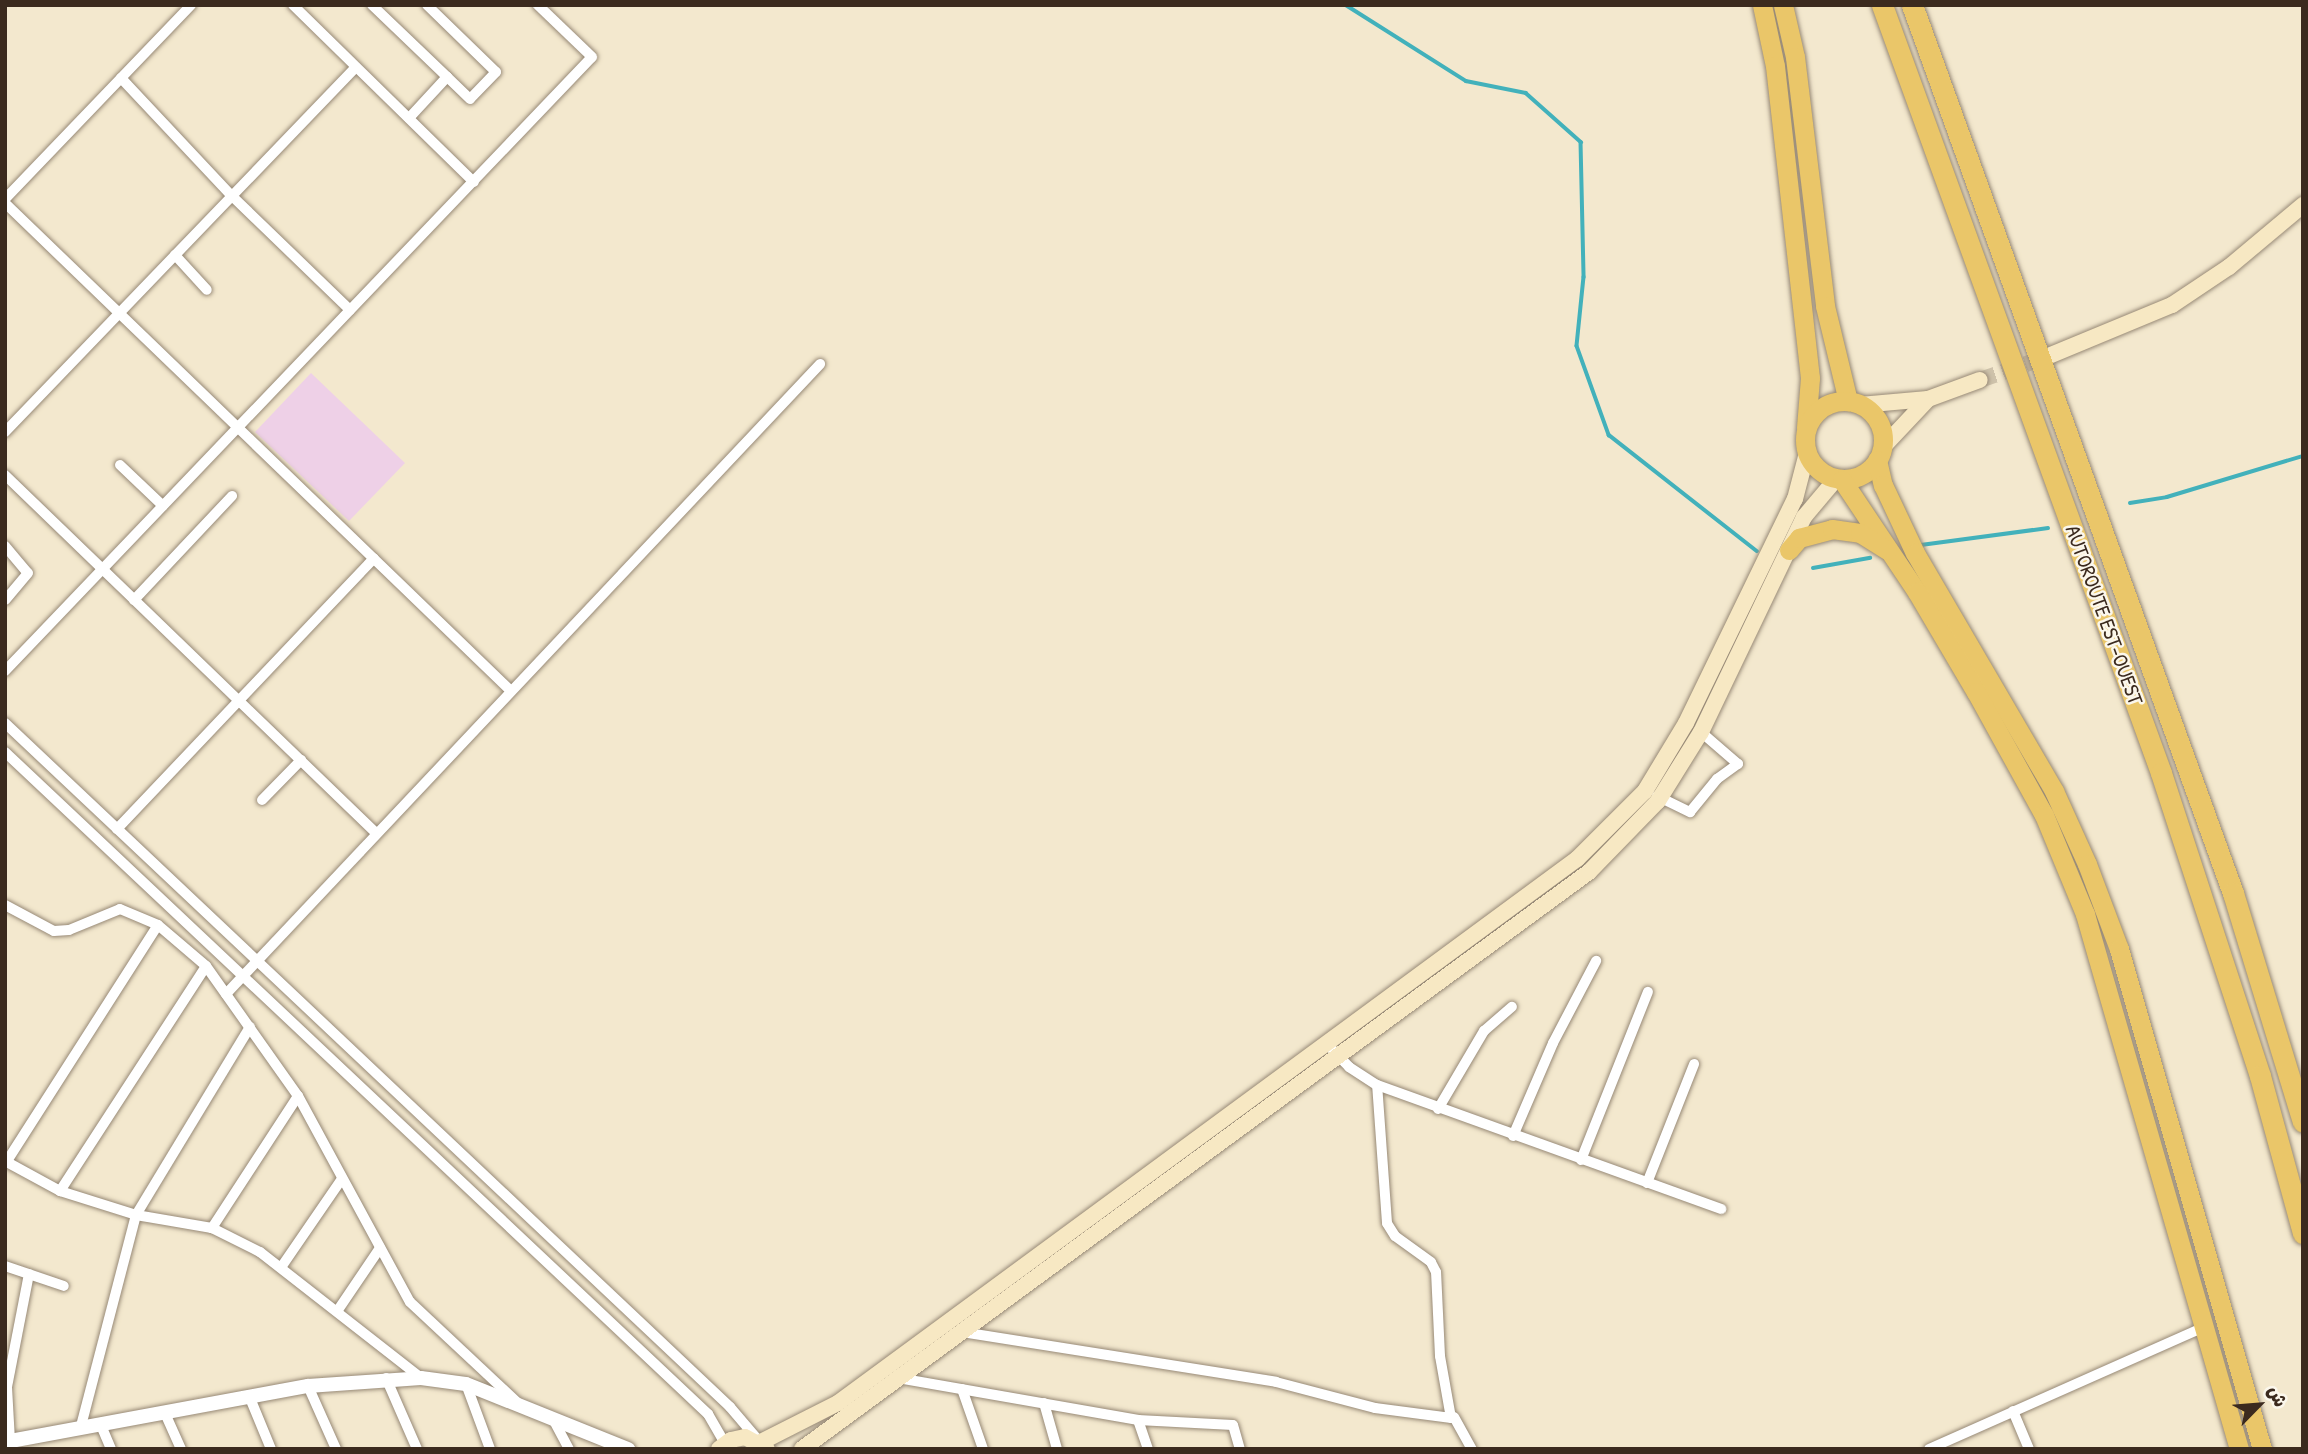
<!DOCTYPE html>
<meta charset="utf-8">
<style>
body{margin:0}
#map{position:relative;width:2308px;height:1454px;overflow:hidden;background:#f3e8ce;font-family:"Patrick Hand","Playpen Sans Arabic",sans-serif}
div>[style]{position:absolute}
.built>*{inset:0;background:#eed0e7}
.stream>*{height:3.5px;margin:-1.75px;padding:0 1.75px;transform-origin:1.75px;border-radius:1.75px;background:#42b1bb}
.secondary-tunnel>*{height:16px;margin-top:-8px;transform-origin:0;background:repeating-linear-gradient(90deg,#cec2ab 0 16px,transparent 0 24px)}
.roads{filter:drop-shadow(0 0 2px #978976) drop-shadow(0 0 2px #978976)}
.minor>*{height:10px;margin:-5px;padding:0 5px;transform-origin:5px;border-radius:5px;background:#fff}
.tertiary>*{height:14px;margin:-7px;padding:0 7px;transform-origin:7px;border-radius:7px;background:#fff}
.secondary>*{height:16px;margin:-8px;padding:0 8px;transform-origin:8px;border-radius:8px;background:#f7e8c3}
.trunk>*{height:19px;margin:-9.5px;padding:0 9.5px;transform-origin:9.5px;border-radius:9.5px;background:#eac669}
.trunk>.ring{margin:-9.5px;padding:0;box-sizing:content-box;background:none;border:19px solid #eac669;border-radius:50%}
.motorway>*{height:21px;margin:-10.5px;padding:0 10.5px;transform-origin:10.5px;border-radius:10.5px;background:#eac669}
span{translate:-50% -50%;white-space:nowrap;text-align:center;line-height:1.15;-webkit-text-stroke:5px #fbf7ec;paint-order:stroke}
.street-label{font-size:21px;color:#3b2a1e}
.frame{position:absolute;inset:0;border:7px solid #3b2a1e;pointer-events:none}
.north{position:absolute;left:2224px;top:1370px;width:70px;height:70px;-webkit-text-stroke:5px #fbf7ec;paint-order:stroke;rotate:65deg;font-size:19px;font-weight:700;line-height:28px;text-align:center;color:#3b2a1e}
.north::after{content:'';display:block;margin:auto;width:24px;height:32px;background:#3b2a1e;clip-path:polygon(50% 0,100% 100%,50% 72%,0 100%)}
</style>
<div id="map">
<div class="built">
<div style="clip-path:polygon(311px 373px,405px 463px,349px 521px,255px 432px)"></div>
</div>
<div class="stream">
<div style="left:1346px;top:5px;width:142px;rotate:32.3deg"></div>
<div style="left:1466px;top:81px;width:61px;rotate:11.3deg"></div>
<div style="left:1526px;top:93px;width:74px;rotate:41.7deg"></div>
<div style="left:1581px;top:142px;width:135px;rotate:88.7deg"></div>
<div style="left:1584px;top:277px;width:69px;rotate:95.8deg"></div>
<div style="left:1577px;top:346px;width:95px;rotate:70.2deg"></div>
<div style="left:1609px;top:435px;width:188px;rotate:38.1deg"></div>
<div style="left:2130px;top:503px;width:37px;rotate:-9deg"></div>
<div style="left:2167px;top:497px;width:142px;rotate:-16.8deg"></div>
<div style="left:1921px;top:545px;width:128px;rotate:-7.6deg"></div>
<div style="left:1813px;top:568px;width:58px;rotate:-10deg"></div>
</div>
<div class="secondary-tunnel">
<div style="left:1980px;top:380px;width:73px;rotate:-19.2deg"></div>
</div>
<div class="roads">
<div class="minor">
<div style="left:293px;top:5px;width:253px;rotate:44.4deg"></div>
<div style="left:372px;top:5px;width:104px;rotate:43.8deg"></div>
<div style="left:447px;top:77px;width:56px;rotate:132.8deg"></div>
<div style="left:427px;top:5px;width:96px;rotate:44.2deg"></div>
<div style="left:496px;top:72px;width:37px;rotate:134deg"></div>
<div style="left:470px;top:99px;width:32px;rotate:-136deg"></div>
<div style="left:121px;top:78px;width:162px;rotate:46.8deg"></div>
<div style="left:232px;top:196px;width:164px;rotate:44deg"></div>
<div style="left:5px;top:199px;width:269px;rotate:-46.2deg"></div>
<div style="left:5px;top:203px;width:702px;rotate:43.96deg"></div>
<div style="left:175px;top:255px;width:47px;rotate:47.6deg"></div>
<div style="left:5px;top:432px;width:506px;rotate:-46.12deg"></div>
<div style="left:120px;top:465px;width:59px;rotate:43.6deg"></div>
<div style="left:5px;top:475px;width:514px;rotate:43.98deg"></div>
<div style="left:5px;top:546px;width:35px;rotate:50deg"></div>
<div style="left:28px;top:573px;width:35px;rotate:130deg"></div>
<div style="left:134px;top:600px;width:143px;rotate:-46.7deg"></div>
<div style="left:5px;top:671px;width:849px;rotate:-46.29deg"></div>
<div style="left:592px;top:57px;width:75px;rotate:-136.1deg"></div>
<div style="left:5px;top:723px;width:997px;rotate:43.33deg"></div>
<div style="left:730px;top:1407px;width:45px;rotate:49.5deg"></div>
<div style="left:5px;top:752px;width:966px;rotate:43.28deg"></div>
<div style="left:708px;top:1414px;width:34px;rotate:60deg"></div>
<div style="left:1657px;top:796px;width:37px;rotate:26deg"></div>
<div style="left:1690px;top:812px;width:43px;rotate:-50.7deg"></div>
<div style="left:1717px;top:779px;width:26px;rotate:-36deg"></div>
<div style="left:1738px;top:764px;width:49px;rotate:-139.1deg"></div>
<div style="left:262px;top:800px;width:56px;rotate:-45.7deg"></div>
<div style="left:117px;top:829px;width:373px;rotate:-46.5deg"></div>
<div style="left:5px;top:905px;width:55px;rotate:28deg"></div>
<div style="left:54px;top:931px;width:15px;rotate:-4deg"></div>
<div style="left:69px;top:930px;width:55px;rotate:-22.4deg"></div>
<div style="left:120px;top:909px;width:41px;rotate:22.8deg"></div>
<div style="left:226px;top:994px;width:866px;rotate:-46.68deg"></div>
<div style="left:1327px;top:1044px;width:32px;rotate:46deg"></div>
<div style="left:1349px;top:1067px;width:33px;rotate:33deg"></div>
<div style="left:1377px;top:1085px;width:366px;rotate:19.8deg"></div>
<div style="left:298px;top:1096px;width:234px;rotate:61.5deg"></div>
<div style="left:410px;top:1302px;width:148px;rotate:43.1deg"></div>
<div style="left:1438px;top:1109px;width:91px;rotate:-59.5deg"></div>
<div style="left:1484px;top:1031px;width:37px;rotate:-41deg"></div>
<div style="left:1513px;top:1136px;width:101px;rotate:-66.7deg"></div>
<div style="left:1553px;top:1043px;width:93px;rotate:-62.3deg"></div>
<div style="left:1581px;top:1160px;width:181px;rotate:-68.3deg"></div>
<div style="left:5px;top:1161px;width:63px;rotate:28.6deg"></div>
<div style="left:60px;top:1191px;width:80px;rotate:17.5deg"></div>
<div style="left:136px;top:1215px;width:77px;rotate:9.7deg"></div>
<div style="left:212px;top:1228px;width:54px;rotate:26.6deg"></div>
<div style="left:260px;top:1252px;width:204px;rotate:38deg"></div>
<div style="left:7px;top:1161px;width:280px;rotate:-57.4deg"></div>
<div style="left:158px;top:925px;width:63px;rotate:40.5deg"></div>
<div style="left:206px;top:966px;width:159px;rotate:54.7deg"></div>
<div style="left:298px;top:1096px;width:158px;rotate:123.1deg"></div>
<div style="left:1647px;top:1183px;width:128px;rotate:-68.4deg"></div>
<div style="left:60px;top:1191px;width:268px;rotate:-57deg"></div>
<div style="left:5px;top:1266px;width:62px;rotate:18.7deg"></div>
<div style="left:282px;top:1266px;width:104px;rotate:-55.5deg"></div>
<div style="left:338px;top:1310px;width:75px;rotate:-55.9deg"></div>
<div style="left:962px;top:1332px;width:318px;rotate:9deg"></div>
<div style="left:1276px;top:1382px;width:102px;rotate:14.7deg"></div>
<div style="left:1375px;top:1408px;width:77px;rotate:7.5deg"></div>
<div style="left:1451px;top:1418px;width:63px;rotate:-100.1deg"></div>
<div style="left:1440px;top:1356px;width:84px;rotate:-92.7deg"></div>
<div style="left:1436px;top:1272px;width:11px;rotate:-117deg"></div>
<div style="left:1431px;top:1262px;width:44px;rotate:-144.2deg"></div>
<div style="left:1395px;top:1236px;width:15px;rotate:-122deg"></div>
<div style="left:1387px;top:1223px;width:138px;rotate:-94.1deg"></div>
<div style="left:386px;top:1378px;width:77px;rotate:66.4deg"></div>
<div style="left:898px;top:1378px;width:244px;rotate:9.9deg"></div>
<div style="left:1138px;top:1420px;width:95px;rotate:3deg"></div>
<div style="left:1233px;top:1425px;width:25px;rotate:74deg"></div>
<div style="left:466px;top:1384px;width:69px;rotate:69.7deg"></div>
<div style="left:308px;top:1386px;width:69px;rotate:66deg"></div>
<div style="left:962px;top:1389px;width:64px;rotate:70.7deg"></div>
<div style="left:250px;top:1398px;width:55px;rotate:67.6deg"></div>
<div style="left:1044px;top:1403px;width:48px;rotate:74.2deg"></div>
<div style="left:164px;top:1411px;width:42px;rotate:65.9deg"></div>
<div style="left:2013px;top:1411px;width:41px;rotate:67.2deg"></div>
<div style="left:1454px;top:1417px;width:37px;rotate:61deg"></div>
<div style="left:553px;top:1419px;width:34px;rotate:62deg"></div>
<div style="left:1138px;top:1420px;width:31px;rotate:71deg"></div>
<div style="left:100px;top:1423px;width:28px;rotate:67deg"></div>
<div style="left:81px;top:1426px;width:218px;rotate:-75.4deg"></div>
<div style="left:136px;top:1215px;width:220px;rotate:-58.8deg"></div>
<div style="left:10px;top:1441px;width:54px;rotate:-93.2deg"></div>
<div style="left:7px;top:1387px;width:115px;rotate:-79deg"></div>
<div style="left:1929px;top:1449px;width:301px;rotate:-23.9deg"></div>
</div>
<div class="tertiary">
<div style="left:5px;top:1442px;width:308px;rotate:-10.5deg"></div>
<div style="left:308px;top:1386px;width:113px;rotate:-4deg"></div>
<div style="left:421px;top:1378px;width:45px;rotate:7.6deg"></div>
<div style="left:466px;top:1384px;width:175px;rotate:21.9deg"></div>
</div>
<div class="secondary">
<div style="left:2051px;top:355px;width:131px;rotate:-22.5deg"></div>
<div style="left:2172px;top:305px;width:69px;rotate:-33.7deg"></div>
<div style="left:2229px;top:267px;width:97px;rotate:-40deg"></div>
<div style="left:1860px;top:405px;width:68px;rotate:-5deg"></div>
<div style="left:1928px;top:399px;width:55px;rotate:-20.1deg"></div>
<div style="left:1882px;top:448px;width:67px;rotate:-46.8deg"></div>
<div style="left:761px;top:1442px;width:86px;rotate:-26.9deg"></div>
<div style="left:838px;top:1403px;width:918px;rotate:-36.36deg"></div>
<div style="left:1577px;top:859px;width:96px;rotate:-45deg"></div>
<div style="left:1645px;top:791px;width:79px;rotate:-58.9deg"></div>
<div style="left:1686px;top:723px;width:249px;rotate:-64.1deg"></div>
<div style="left:1795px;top:499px;width:48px;rotate:-75.4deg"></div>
<div style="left:719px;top:1449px;width:15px;rotate:-37deg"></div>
<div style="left:731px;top:1440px;width:14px;rotate:-12deg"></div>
<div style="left:745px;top:1437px;width:25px;rotate:29deg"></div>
<div style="left:802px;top:1449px;width:976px;rotate:-36.25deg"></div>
<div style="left:1589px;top:872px;width:99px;rotate:-45.8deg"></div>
<div style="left:1658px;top:801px;width:81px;rotate:-58.1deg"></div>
<div style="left:1701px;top:732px;width:238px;rotate:-64.4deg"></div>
<div style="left:1804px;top:517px;width:50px;rotate:-49.9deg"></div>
</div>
<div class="trunk">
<div style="left:1762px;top:5px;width:62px;rotate:78deg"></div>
<div style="left:1775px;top:66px;width:314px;rotate:83.6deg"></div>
<div style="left:1810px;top:378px;width:50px;rotate:94.6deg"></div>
<div style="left:1783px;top:5px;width:53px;rotate:77deg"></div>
<div style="left:1795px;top:57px;width:251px;rotate:83.1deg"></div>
<div style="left:1825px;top:306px;width:98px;rotate:76.4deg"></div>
<div class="ring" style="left:1805px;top:401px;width:59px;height:59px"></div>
<div style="left:1877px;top:460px;width:26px;rotate:77deg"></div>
<div style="left:1883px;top:485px;width:75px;rotate:64.8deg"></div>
<div style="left:1915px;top:553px;width:276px;rotate:59.7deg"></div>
<div style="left:2054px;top:791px;width:80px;rotate:65.7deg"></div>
<div style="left:2087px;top:864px;width:91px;rotate:69.4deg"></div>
<div style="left:2119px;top:949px;width:520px;rotate:74.04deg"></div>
<div style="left:1842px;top:480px;width:135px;rotate:56.2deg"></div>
<div style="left:1917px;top:592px;width:116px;rotate:59.5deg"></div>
<div style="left:1976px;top:692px;width:141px;rotate:61.1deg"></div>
<div style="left:2044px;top:815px;width:107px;rotate:67.5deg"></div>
<div style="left:2085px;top:914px;width:557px;rotate:73.94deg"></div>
<div style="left:1789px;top:550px;width:16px;rotate:-50deg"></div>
<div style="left:1799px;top:538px;width:34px;rotate:-15deg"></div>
<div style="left:1832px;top:529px;width:28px;rotate:8deg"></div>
<div style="left:1860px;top:533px;width:32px;rotate:32deg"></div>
</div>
<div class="motorway">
<div style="left:1882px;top:5px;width:817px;rotate:70.03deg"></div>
<div style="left:2161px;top:773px;width:319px;rotate:71.9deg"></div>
<div style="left:2260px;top:1076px;width:163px;rotate:74.7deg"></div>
<div style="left:1912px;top:5px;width:944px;rotate:70.13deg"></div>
<div style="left:2233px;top:893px;width:239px;rotate:73deg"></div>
</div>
</div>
<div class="street-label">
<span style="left:2104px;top:615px;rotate:70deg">AUTOROUTE EST-OUEST</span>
</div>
<div class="frame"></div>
<div class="north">ش</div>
</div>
